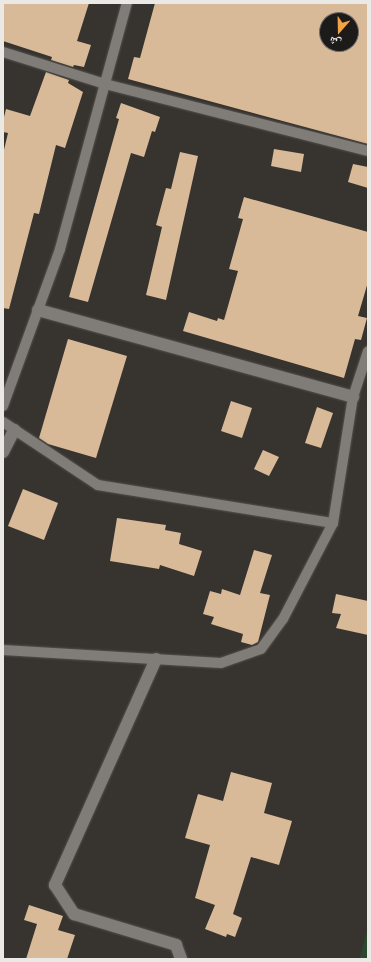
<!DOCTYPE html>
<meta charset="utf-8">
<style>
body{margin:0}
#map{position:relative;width:371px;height:962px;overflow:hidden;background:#37332f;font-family:Helvetica,"Noto Naskh Arabic",sans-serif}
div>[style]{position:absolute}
.green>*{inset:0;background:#2b472e}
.building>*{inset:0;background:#d8ba98}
.roads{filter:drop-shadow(0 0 1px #53514d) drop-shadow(0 0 1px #53514d)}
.lane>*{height:10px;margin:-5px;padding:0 5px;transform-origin:5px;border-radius:5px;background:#807c77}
.street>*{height:12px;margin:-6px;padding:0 6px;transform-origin:6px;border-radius:6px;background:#807c77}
span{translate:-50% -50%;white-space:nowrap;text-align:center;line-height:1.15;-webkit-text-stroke:4px #1d1b19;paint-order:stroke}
.frame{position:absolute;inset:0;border:4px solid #ebe9e6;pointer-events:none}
.north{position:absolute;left:319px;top:12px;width:40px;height:40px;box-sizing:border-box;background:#1d1b19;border:1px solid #6f6d6b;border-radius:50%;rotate:200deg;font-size:11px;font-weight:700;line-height:16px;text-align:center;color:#ebe9e6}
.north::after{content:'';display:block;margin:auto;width:14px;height:18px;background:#f4a344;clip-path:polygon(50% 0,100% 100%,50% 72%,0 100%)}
</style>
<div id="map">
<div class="green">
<div style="clip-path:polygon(368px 928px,368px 959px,359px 959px)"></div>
</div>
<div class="building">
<div style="clip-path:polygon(3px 3px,89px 3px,77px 41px,91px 45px,84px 67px,74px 65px,73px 67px,51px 60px,52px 57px,3px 41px)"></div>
<div style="clip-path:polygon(evenodd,155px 3px,368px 3px,368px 144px,128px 79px,134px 57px,140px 58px,155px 3px,327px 20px,351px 20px,351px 44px,327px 44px,327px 20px)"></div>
<div style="clip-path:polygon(46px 72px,69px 80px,68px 83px,83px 92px,65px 148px,56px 145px,39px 214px,34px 213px,9px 309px,3px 308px,3px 154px,8px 133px,3px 132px,3px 121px,6px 109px,30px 116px)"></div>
<div style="clip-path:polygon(121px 103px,160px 117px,155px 132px,152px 131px,144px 157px,131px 153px,88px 302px,69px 297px,119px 119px,116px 118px)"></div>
<div style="clip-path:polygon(274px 149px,304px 154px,301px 172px,271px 166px)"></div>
<div style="clip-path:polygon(180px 152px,198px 156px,166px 300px,146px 295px,162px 227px,156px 225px,166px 188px,171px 189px)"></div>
<div style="clip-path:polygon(353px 164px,368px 167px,368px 188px,348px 182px)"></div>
<div style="clip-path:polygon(244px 197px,368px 232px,368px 282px,358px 316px,367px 318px,361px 340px,355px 339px,344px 378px,183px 331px,189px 312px,217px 321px,218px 318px,224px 320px,238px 271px,229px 269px,243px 219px,238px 218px)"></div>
<div style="clip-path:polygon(68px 339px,127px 356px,96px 458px,48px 444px,39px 438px)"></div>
<div style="clip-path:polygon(231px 401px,252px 408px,242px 438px,221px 431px)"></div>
<div style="clip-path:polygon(317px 407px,333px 413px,321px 448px,305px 443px)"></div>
<div style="clip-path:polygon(263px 450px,279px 457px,269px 476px,254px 469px)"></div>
<div style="clip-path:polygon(23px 489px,58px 503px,44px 540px,8px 526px)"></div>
<div style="clip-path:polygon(117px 518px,166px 525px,165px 530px,181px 533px,179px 544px,202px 551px,194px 576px,160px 565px,159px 569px,110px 561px)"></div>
<div style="clip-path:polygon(254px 550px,272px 555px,260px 593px,270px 595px,258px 642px,252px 645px,241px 642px,243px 634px,211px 624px,214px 617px,203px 614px,210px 591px,221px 594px,222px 589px,240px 595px)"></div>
<div style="clip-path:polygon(336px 594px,368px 601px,368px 635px,336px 628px,341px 614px,332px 613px)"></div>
<div style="clip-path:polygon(231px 772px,272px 783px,264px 813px,292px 821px,279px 865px,251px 857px,233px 914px,242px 918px,235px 937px,227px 934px,226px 937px,205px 929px,215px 905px,195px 898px,210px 845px,185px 838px,198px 794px,223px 801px)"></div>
<div style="clip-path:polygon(29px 905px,63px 916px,58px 930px,75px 935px,67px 959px,26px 959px,37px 924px,24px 920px)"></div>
</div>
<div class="roads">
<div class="lane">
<div style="left:3px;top:52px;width:107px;rotate:17.4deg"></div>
<div style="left:105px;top:84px;width:271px;rotate:14.3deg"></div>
<div style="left:3px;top:406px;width:167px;rotate:-70deg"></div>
<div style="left:60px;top:249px;width:255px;rotate:-74.8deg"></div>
<div style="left:3px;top:422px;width:114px;rotate:33.6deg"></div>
<div style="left:98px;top:485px;width:238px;rotate:9.2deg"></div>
<div style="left:3px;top:650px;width:218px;rotate:3.4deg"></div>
<div style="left:221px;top:663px;width:42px;rotate:-19.3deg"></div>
<div style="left:261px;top:649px;width:37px;rotate:-54deg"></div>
<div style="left:283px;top:619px;width:108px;rotate:-62.5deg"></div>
<div style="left:333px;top:523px;width:128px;rotate:-81deg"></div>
<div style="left:353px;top:397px;width:48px;rotate:-71.9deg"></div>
</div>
<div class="street">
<div style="left:38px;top:310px;width:327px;rotate:15.4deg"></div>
<div style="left:3px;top:452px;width:25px;rotate:-63deg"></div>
<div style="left:156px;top:659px;width:248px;rotate:114.1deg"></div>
<div style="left:55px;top:885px;width:35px;rotate:57deg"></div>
<div style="left:74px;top:914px;width:107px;rotate:16.9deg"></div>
<div style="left:176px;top:945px;width:15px;rotate:70deg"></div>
</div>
</div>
<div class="frame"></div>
<div class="north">ش</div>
</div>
